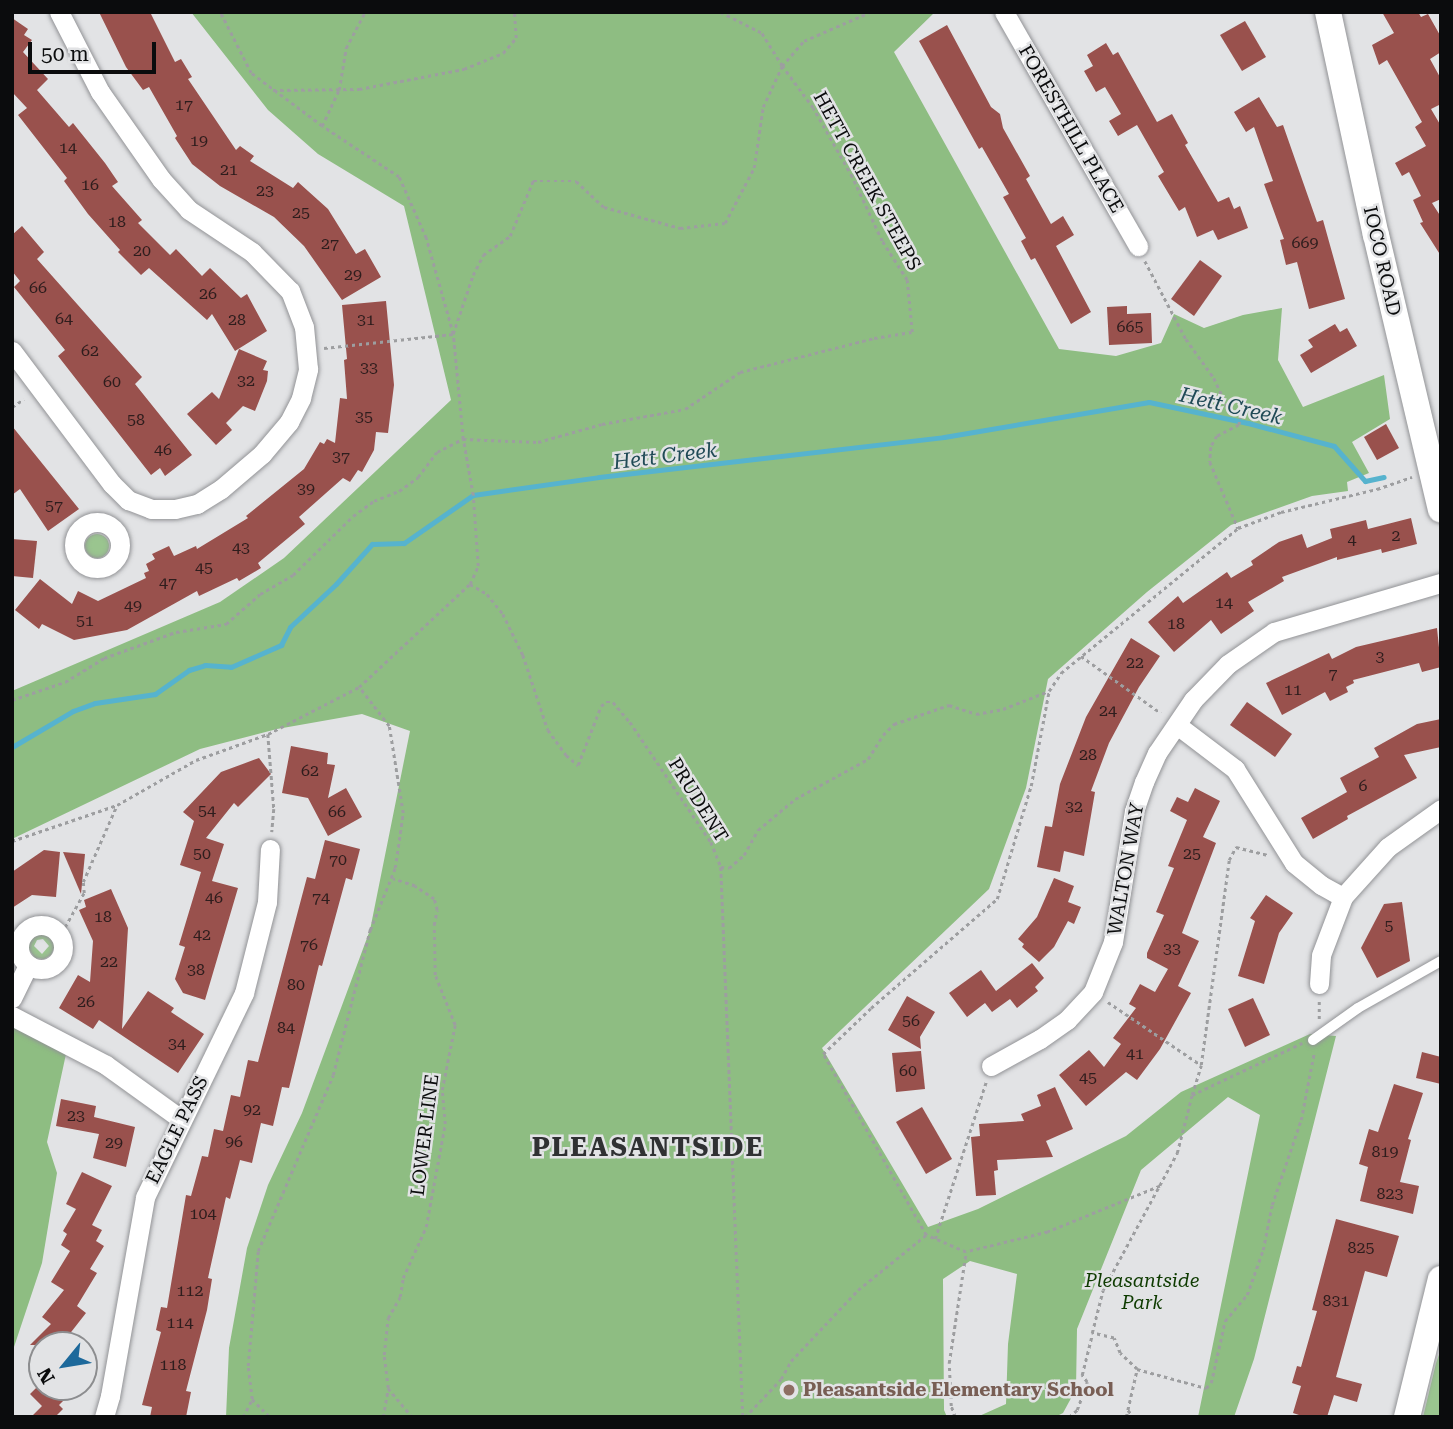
<!DOCTYPE html>
<style>
body{margin:0}
#map{position:relative;width:1453px;height:1429px;overflow:hidden;background:#e2e3e5;font-family:"Roboto Serif",serif}
div>[style]{position:absolute}
.green>*{inset:0;background:#9ac58f}
.round{border-radius:50%}
.forest>*{inset:0;background:#8ebd82}
.stream>*{height:5px;margin:-2.5px;padding:0 2.5px;transform-origin:2.5px;border-radius:2.5px;background:#56b3ce}
.building>*{inset:0;background:#99514d}
.path>*{height:2.5px;margin-top:-1.25px;transform-origin:0;background:repeating-linear-gradient(90deg,#9d9ea0 0 3.5px,transparent 0 7px)}
.roads{filter:drop-shadow(0 0 2px #929396) drop-shadow(0 0 2px #929396)}
.service>*{height:10px;margin:-5px;padding:0 5px;transform-origin:5px;border-radius:5px;background:#fff}
.minor>*{height:19px;margin:-9.5px;padding:0 9.5px;transform-origin:9.5px;border-radius:9.5px;background:#fff}
.minor>.ring{margin:-9.5px;padding:0;box-sizing:content-box;background:none;border:19px solid #fff;border-radius:50%}
.secondary>*{height:26px;margin:-13px;padding:0 13px;transform-origin:13px;border-radius:13px;background:#fff}
.dots>*{width:19px;height:19px;translate:-50% -50%;box-sizing:border-box;border:4px solid #e2e3e5;border-radius:50%}
span{translate:-50% -50%;white-space:nowrap;text-align:center;line-height:1.15;-webkit-text-stroke:5px #e2e3e5;paint-order:stroke}
.number-label{font-size:16px;color:#2e1d1d}
.number-label span{-webkit-text-stroke-width:0}
.street-label{font-size:19px;color:#0b0c0d}
.park-label{font-size:19px;color:#0e3b00;font-style:italic}
.education-label{font-size:19px;color:#785e54;font-weight:700}
.left{translate:0 -50%;text-align:left}
.water-label{font-size:21px;color:#204a56;font-style:italic}
.district-label{font-size:26px;color:#303133;font-weight:700;letter-spacing:2px}
.frame{position:absolute;inset:0;border:14px solid #0b0c0d;pointer-events:none}
.north{position:absolute;left:28px;top:1331px;width:70px;height:70px;box-sizing:border-box;background:#e2e3e5;border:2px solid #8c8d8f;border-radius:50%;rotate:240deg;font-size:19px;font-weight:700;line-height:28px;text-align:center;color:#0b0c0d}
.north::after{content:'';display:block;margin:auto;width:24px;height:32px;background:#1d699b;clip-path:polygon(50% 0,100% 100%,50% 72%,0 100%)}
.scale{position:absolute;left:28px;top:42px;width:128px;height:32px;box-sizing:border-box;border:4px solid #0b0c0d;border-top:0;padding-left:9px;font-size:21px;line-height:24px;white-space:nowrap;color:#0b0c0d;-webkit-text-stroke:5px #e2e3e5;paint-order:stroke}
</style>
<div id="map">
<div class="green">
<div class="round" style="left:85px;top:534px;width:24px;height:24px"></div>
<div style="clip-path:polygon(evenodd,40px 933px,52px 938px,55px 946px,51px 955px,44px 959px,35px 958px,28px 948px,30px 940px,40px 933px,43px 939px,49px 946px,42px 954px,34px 946px,37px 940px,43px 939px)"></div>
<div style="clip-path:polygon(1441px 1349px,1441px 1417px,1423px 1417px,1436px 1363px)"></div>
</div>
<div class="forest">
<div style="clip-path:polygon(191px 12px,935px 12px,894px 52px,1059px 349px,1116px 356px,1161px 343px,1174px 314px,1204px 328px,1243px 315px,1282px 308px,1278px 360px,1303px 407px,1384px 375px,1390px 419px,1352px 442px,1369px 473px,1347px 482px,1348px 491px,1312px 496px,1231px 525px,1147px 592px,1048px 679px,1026px 788px,989px 889px,822px 1048px,928px 1227px,978px 1209px,1126px 1136px,1181px 1092px,1310px 1034px,1336px 1036px,1254px 1359px,1234px 1417px,1198px 1417px,1260px 1115px,1228px 1097px,1141px 1170px,1077px 1329px,1076px 1389px,1063px 1413px,1055px 1417px,977px 1417px,1006px 1404px,1008px 1344px,1017px 1274px,970px 1261px,943px 1279px,944px 1410px,947px 1417px,226px 1417px,229px 1348px,247px 1248px,268px 1185px,302px 1113px,370px 930px,410px 731px,362px 714px,277px 729px,200px 749px,12px 839px,12px 691px,220px 602px,284px 558px,451px 400px,404px 206px,318px 154px,268px 110px)"></div>
<div style="clip-path:polygon(12px 1024px,66px 1054px,47px 1142px,57px 1173px,42px 1263px,12px 1353px)"></div>
</div>
<div class="stream">
<div style="left:12px;top:747px;width:71px;rotate:-30.5deg"></div>
<div style="left:73px;top:711px;width:23px;rotate:-20deg"></div>
<div style="left:95px;top:703px;width:61px;rotate:-8.5deg"></div>
<div style="left:155px;top:694px;width:42px;rotate:-35.2deg"></div>
<div style="left:189px;top:670px;width:17px;rotate:-17deg"></div>
<div style="left:205px;top:665px;width:26px;rotate:4deg"></div>
<div style="left:231px;top:667px;width:55px;rotate:-23.7deg"></div>
<div style="left:281px;top:645px;width:20px;rotate:-63deg"></div>
<div style="left:290px;top:627px;width:63px;rotate:-43.1deg"></div>
<div style="left:336px;top:584px;width:54px;rotate:-48deg"></div>
<div style="left:372px;top:544px;width:32px;rotate:-2deg"></div>
<div style="left:404px;top:543px;width:84px;rotate:-34.8deg"></div>
<div style="left:473px;top:495px;width:127px;rotate:-8.1deg"></div>
<div style="left:599px;top:477px;width:347px;rotate:-6.6deg"></div>
<div style="left:944px;top:437px;width:208px;rotate:-9.7deg"></div>
<div style="left:1149px;top:402px;width:101px;rotate:12deg"></div>
<div style="left:1248px;top:423px;width:89px;rotate:15deg"></div>
<div style="left:1334px;top:446px;width:47px;rotate:48.5deg"></div>
<div style="left:1365px;top:481px;width:19px;rotate:-12deg"></div>
</div>
<div class="building">
<div style="clip-path:polygon(99px 12px,150px 12px,175px 62px,181px 59px,192px 77px,188px 79px,236px 150px,240px 146px,254px 156px,250px 161px,293px 188px,298px 182px,328px 209px,356px 254px,365px 249px,381px 277px,342px 300px,304px 246px,274px 217px,220px 186px,192px 164px,175px 138px,177px 136px,149px 87px,143px 90px,126px 67px)"></div>
<div style="clip-path:polygon(1382px 12px,1418px 12px,1421px 17px,1428px 14px,1441px 37px,1441px 52px,1430px 59px,1441px 79px,1441px 104px,1431px 109px,1441px 126px,1441px 199px,1432px 203px,1441px 217px,1441px 256px,1420px 223px,1423px 222px,1413px 200px,1421px 196px,1409px 172px,1402px 176px,1395px 163px,1426px 146px,1415px 127px,1422px 122px,1387px 60px,1379px 65px,1372px 45px,1394px 33px)"></div>
<div style="clip-path:polygon(12px 18px,28px 29px,24px 35px,32px 40px,23px 52px,48px 79px,37px 90px,69px 127px,73px 123px,105px 163px,118px 182px,112px 186px,142px 220px,138px 223px,170px 255px,176px 249px,202px 276px,210px 268px,241px 298px,247px 294px,267px 331px,235px 351px,212px 314px,207px 320px,149px 268px,141px 275px,118px 252px,120px 250px,88px 214px,64px 181px,67px 178px,18px 115px,27px 108px,12px 92px)"></div>
<div style="clip-path:polygon(1245px 21px,1266px 57px,1242px 71px,1220px 35px)"></div>
<div style="clip-path:polygon(947px 25px,991px 107px,1000px 114px,1003px 128px,1030px 176px,1026px 179px,1051px 224px,1063px 216px,1074px 235px,1056px 246px,1091px 312px,1071px 324px,1035px 258px,1031px 260px,1021px 241px,1026px 238px,1003px 197px,1009px 194px,982px 147px,979px 149px,919px 41px)"></div>
<div style="clip-path:polygon(1106px 43px,1113px 55px,1118px 52px,1157px 122px,1172px 114px,1188px 143px,1185px 145px,1218px 202px,1229px 197px,1234px 209px,1240px 206px,1248px 228px,1218px 240px,1213px 230px,1197px 237px,1185px 207px,1179px 211px,1158px 176px,1164px 172px,1137px 125px,1118px 136px,1109px 121px,1121px 114px,1105px 87px,1096px 92px,1084px 71px,1093px 66px,1087px 55px)"></div>
<div style="clip-path:polygon(1259px 97px,1277px 127px,1283px 125px,1317px 222px,1323px 220px,1345px 299px,1309px 309px,1297px 262px,1286px 265px,1280px 240px,1284px 239px,1264px 184px,1273px 181px,1254px 127px,1246px 132px,1234px 112px)"></div>
<div style="clip-path:polygon(22px 226px,44px 252px,37px 259px,142px 377px,135px 384px,192px 455px,165px 476px,160px 468px,151px 475px,58px 356px,65px 350px,14px 287px,20px 281px,12px 271px,12px 235px)"></div>
<div style="clip-path:polygon(1200px 260px,1222px 276px,1194px 316px,1171px 299px)"></div>
<div style="clip-path:polygon(386px 301px,394px 385px,388px 433px,376px 432px,374px 450px,362px 472px,358px 470px,350px 482px,343px 478px,299px 517px,305px 524px,258px 563px,261px 568px,239px 581px,237px 578px,199px 596px,197px 591px,127px 630px,74px 640px,42px 624px,39px 629px,15px 610px,40px 579px,72px 604px,78px 591px,98px 601px,146px 578px,144px 573px,149px 571px,146px 564px,155px 559px,152px 554px,169px 546px,174px 556px,196px 546px,197px 549px,248px 518px,246px 516px,304px 469px,320px 442px,324px 444px,327px 439px,335px 443px,340px 398px,347px 399px,344px 360px,347px 359px,342px 305px)"></div>
<div style="clip-path:polygon(1127px 306px,1127px 314px,1151px 313px,1152px 343px,1109px 345px,1107px 307px)"></div>
<div style="clip-path:polygon(1335px 324px,1340px 332px,1347px 328px,1357px 346px,1311px 373px,1300px 355px,1313px 347px,1308px 340px)"></div>
<div style="clip-path:polygon(239px 349px,267px 361px,263px 370px,268px 371px,267px 381px,255px 411px,243px 406px,226px 423px,232px 430px,216px 445px,187px 414px,212px 392px,219px 399px)"></div>
<div style="clip-path:polygon(1386px 424px,1399px 448px,1377px 460px,1364px 437px)"></div>
<div style="clip-path:polygon(12px 426px,79px 509px,48px 531px,20px 489px,12px 495px)"></div>
<div style="clip-path:polygon(1411px 518px,1417px 544px,1382px 553px,1381px 549px,1337px 560px,1337px 557px,1282px 577px,1284px 581px,1248px 602px,1254px 611px,1221px 634px,1211px 620px,1174px 652px,1148px 622px,1178px 596px,1183px 603px,1227px 572px,1231px 578px,1253px 565px,1251px 561px,1279px 542px,1302px 534px,1307px 548px,1332px 538px,1330px 529px,1366px 520px,1368px 529px)"></div>
<div style="clip-path:polygon(12px 539px,37px 541px,33px 578px,12px 576px)"></div>
<div style="clip-path:polygon(1437px 628px,1441px 667px,1422px 672px,1419px 663px,1353px 680px,1354px 683px,1346px 687px,1348px 692px,1330px 701px,1325px 692px,1282px 715px,1266px 683px,1329px 653px,1332px 659px,1356px 647px)"></div>
<div style="clip-path:polygon(1131px 638px,1160px 656px,1139px 687px,1109px 743px,1091px 791px,1095px 792px,1084px 856px,1064px 851px,1060px 872px,1037px 867px,1045px 826px,1052px 827px,1060px 784px,1086px 717px)"></div>
<div style="clip-path:polygon(1247px 702px,1292px 734px,1275px 757px,1230px 725px)"></div>
<div style="clip-path:polygon(1441px 719px,1441px 747px,1404px 755px,1417px 778px,1347px 816px,1348px 819px,1313px 839px,1301px 818px,1347px 792px,1340px 778px,1379px 757px,1374px 748px,1417px 724px)"></div>
<div style="clip-path:polygon(291px 746px,328px 753px,327px 764px,335px 765px,328px 798px,346px 788px,362px 817px,328px 836px,308px 798px,282px 793px)"></div>
<div style="clip-path:polygon(259px 758px,271px 774px,238px 807px,234px 803px,206px 838px,224px 844px,212px 881px,238px 888px,205px 1000px,183px 993px,175px 979px,185px 947px,179px 945px,201px 872px,180px 865px,194px 821px,183px 812px,221px 772px)"></div>
<div style="clip-path:polygon(1195px 788px,1220px 801px,1203px 837px,1216px 843px,1182px 933px,1199px 941px,1178px 986px,1191px 993px,1160px 1049px,1137px 1080px,1126px 1072px,1086px 1106px,1059px 1075px,1089px 1050px,1104px 1067px,1121px 1044px,1113px 1038px,1136px 1008px,1129px 1004px,1140px 984px,1155px 992px,1168px 969px,1147px 958px,1147px 953px,1164px 915px,1156px 912px,1174px 868px,1168px 866px,1187px 820px,1170px 811px,1177px 797px,1188px 802px)"></div>
<div style="clip-path:polygon(325px 840px,360px 849px,352px 880px,346px 878px,322px 966px,319px 965px,289px 1088px,282px 1087px,273px 1126px,261px 1123px,252px 1163px,240px 1160px,230px 1199px,226px 1197px,208px 1278px,212px 1279px,207px 1310px,186px 1391px,191px 1392px,186px 1417px,150px 1417px,152px 1407px,142px 1405px,161px 1332px,156px 1330px,161px 1307px,167px 1308px,186px 1195px,191px 1196px,202px 1156px,208px 1157px,214px 1129px,223px 1131px,231px 1095px,240px 1097px,248px 1060px,258px 1062px,307px 877px,315px 879px)"></div>
<div style="clip-path:polygon(44px 850px,60px 852px,56px 897px,32px 895px,12px 908px,12px 872px)"></div>
<div style="clip-path:polygon(63px 852px,85px 854px,81px 894px)"></div>
<div style="clip-path:polygon(1054px 878px,1074px 886px,1068px 902px,1081px 907px,1074px 924px,1068px 921px,1054px 947px,1039px 962px,1022px 947px,1024px 944px,1018px 939px,1037px 917px)"></div>
<div style="clip-path:polygon(111px 889px,128px 928px,122px 1029px,148px 991px,174px 1008px,171px 1012px,204px 1034px,178px 1073px,99px 1020px,93px 1029px,59px 1008px,78px 975px,90px 982px,93px 941px,79px 910px,86px 907px,84px 900px)"></div>
<div style="clip-path:polygon(1266px 895px,1293px 913px,1279px 933px,1264px 984px,1238px 976px,1255px 921px,1250px 918px)"></div>
<div style="clip-path:polygon(1402px 902px,1410px 961px,1377px 978px,1361px 948px,1384px 904px)"></div>
<div style="clip-path:polygon(1032px 963px,1044px 978px,1035px 987px,1038px 991px,1017px 1008px,1010px 999px,992px 1012px,985px 1003px,967px 1017px,949px 993px,981px 970px,996px 991px)"></div>
<div style="clip-path:polygon(907px 996px,935px 1012px,920px 1037px,921px 1049px,888px 1030px)"></div>
<div style="clip-path:polygon(1253px 998px,1270px 1035px,1245px 1047px,1228px 1009px)"></div>
<div style="clip-path:polygon(921px 1051px,925px 1089px,896px 1092px,892px 1053px)"></div>
<div style="clip-path:polygon(1422px 1052px,1441px 1057px,1441px 1084px,1416px 1078px)"></div>
<div style="clip-path:polygon(1394px 1084px,1423px 1093px,1408px 1139px,1411px 1140px,1400px 1182px,1419px 1186px,1413px 1214px,1360px 1201px,1368px 1167px,1359px 1164px,1369px 1129px,1378px 1132px)"></div>
<div style="clip-path:polygon(1055px 1087px,1073px 1129px,1046px 1141px,1053px 1157px,997px 1160px,998px 1170px,994px 1171px,996px 1195px,976px 1196px,971px 1137px,980px 1136px,979px 1124px,1024px 1121px,1021px 1114px,1041px 1106px,1037px 1095px)"></div>
<div style="clip-path:polygon(61px 1099px,96px 1106px,94px 1117px,135px 1127px,126px 1167px,93px 1158px,99px 1134px,56px 1126px)"></div>
<div style="clip-path:polygon(922px 1107px,952px 1159px,926px 1174px,896px 1122px)"></div>
<div style="clip-path:polygon(82px 1172px,112px 1186px,92px 1225px,102px 1230px,96px 1241px,104px 1246px,90px 1269px,97px 1273px,77px 1306px,86px 1313px,61px 1345px,30px 1345px,51px 1324px,42px 1317px,64px 1290px,51px 1282px,70px 1251px,61px 1245px,67px 1234px,63px 1231px,76px 1209px,66px 1204px)"></div>
<div style="clip-path:polygon(1336px 1219px,1399px 1236px,1387px 1277px,1365px 1271px,1336px 1377px,1362px 1384px,1357px 1402px,1334px 1395px,1327px 1417px,1305px 1417px,1293px 1413px,1301px 1386px,1292px 1383px,1297px 1366px,1301px 1367px,1317px 1311px,1312px 1310px)"></div>
<div style="clip-path:polygon(37px 1387px,61px 1387px,69px 1395px,59px 1405px,63px 1409px,55px 1417px,31px 1417px,42px 1406px,30px 1394px)"></div>
</div>
<div class="path">
<div style="left:273px;top:90px;width:86px;rotate:-0.7deg"></div>
<div style="left:359px;top:89px;width:107px;rotate:-10.8deg"></div>
<div style="left:464px;top:69px;width:42px;rotate:-22.3deg"></div>
<div style="left:503px;top:53px;width:20px;rotate:-49deg"></div>
<div style="left:516px;top:38px;width:26px;rotate:-94deg"></div>
<div style="left:322px;top:126px;width:40px;rotate:-65deg"></div>
<div style="left:339px;top:90px;width:43px;rotate:-80.5deg"></div>
<div style="left:346px;top:48px;width:41px;rotate:-62.2deg"></div>
<div style="left:1145px;top:261px;width:88px;rotate:62.3deg"></div>
<div style="left:1186px;top:339px;width:48px;rotate:54.3deg"></div>
<div style="left:1214px;top:378px;width:33px;rotate:65deg"></div>
<div style="left:1228px;top:408px;width:15px;rotate:28deg"></div>
<div style="left:1241px;top:415px;width:10px;rotate:101deg"></div>
<div style="left:1239px;top:425px;width:25px;rotate:153deg"></div>
<div style="left:1217px;top:436px;width:13px;rotate:119deg"></div>
<div style="left:1211px;top:447px;width:15px;rotate:94deg"></div>
<div style="left:1210px;top:462px;width:72px;rotate:67deg"></div>
<div style="left:324px;top:348px;width:130px;rotate:-6.2deg"></div>
<div style="left:453px;top:334px;width:62px;rotate:-71.3deg"></div>
<div style="left:473px;top:275px;width:22px;rotate:-63deg"></div>
<div style="left:483px;top:255px;width:33px;rotate:-35deg"></div>
<div style="left:510px;top:236px;width:60px;rotate:-67.3deg"></div>
<div style="left:533px;top:181px;width:43px"></div>
<div style="left:576px;top:181px;width:38px;rotate:43deg"></div>
<div style="left:604px;top:207px;width:79px;rotate:15.4deg"></div>
<div style="left:680px;top:228px;width:45px;rotate:-6.3deg"></div>
<div style="left:725px;top:223px;width:62px;rotate:-62.2deg"></div>
<div style="left:754px;top:168px;width:62px;rotate:-81.6deg"></div>
<div style="left:763px;top:107px;width:45px;rotate:-65.1deg"></div>
<div style="left:782px;top:66px;width:39px;rotate:-122deg"></div>
<div style="left:761px;top:33px;width:46px;rotate:-152.9deg"></div>
<div style="left:12px;top:407px;width:14px;rotate:-34deg"></div>
<div style="left:470px;top:584px;width:20px;rotate:30deg"></div>
<div style="left:487px;top:594px;width:26px;rotate:51deg"></div>
<div style="left:503px;top:614px;width:46px;rotate:64deg"></div>
<div style="left:523px;top:655px;width:79px;rotate:71.6deg"></div>
<div style="left:548px;top:730px;width:31px;rotate:54deg"></div>
<div style="left:566px;top:755px;width:16px;rotate:40deg"></div>
<div style="left:578px;top:765px;width:63px;rotate:-68.7deg"></div>
<div style="left:601px;top:706px;width:6px;rotate:-39deg"></div>
<div style="left:606px;top:702px;width:7px"></div>
<div style="left:613px;top:702px;width:26px;rotate:50deg"></div>
<div style="left:630px;top:722px;width:145px;rotate:56deg"></div>
<div style="left:711px;top:842px;width:27px;rotate:68deg"></div>
<div style="left:721px;top:867px;width:8px;rotate:7deg"></div>
<div style="left:729px;top:868px;width:20px;rotate:-41deg"></div>
<div style="left:744px;top:855px;width:29px;rotate:-61deg"></div>
<div style="left:758px;top:830px;width:48px;rotate:-40deg"></div>
<div style="left:795px;top:799px;width:83px;rotate:-28.7deg"></div>
<div style="left:868px;top:759px;width:28px;rotate:-58deg"></div>
<div style="left:883px;top:735px;width:16px;rotate:-45deg"></div>
<div style="left:894px;top:724px;width:58px;rotate:-19.1deg"></div>
<div style="left:949px;top:705px;width:28px;rotate:18deg"></div>
<div style="left:976px;top:714px;width:27px;rotate:-10deg"></div>
<div style="left:1003px;top:709px;width:49px;rotate:-21.4deg"></div>
<div style="left:1081px;top:656px;width:98px;rotate:35.5deg"></div>
<div style="left:12px;top:700px;width:56px;rotate:-18.8deg"></div>
<div style="left:65px;top:682px;width:46px;rotate:-31.6deg"></div>
<div style="left:104px;top:658px;width:77px;rotate:-19.9deg"></div>
<div style="left:176px;top:632px;width:51px;rotate:-9.1deg"></div>
<div style="left:226px;top:624px;width:45px;rotate:-41.4deg"></div>
<div style="left:260px;top:594px;width:38px;rotate:-30deg"></div>
<div style="left:293px;top:575px;width:84px;rotate:-44.5deg"></div>
<div style="left:353px;top:516px;width:26px;rotate:-36deg"></div>
<div style="left:374px;top:501px;width:27px;rotate:-22deg"></div>
<div style="left:399px;top:491px;width:24px;rotate:-36deg"></div>
<div style="left:418px;top:477px;width:31px;rotate:-53deg"></div>
<div style="left:437px;top:452px;width:29px;rotate:-27deg"></div>
<div style="left:463px;top:439px;width:75px;rotate:2.3deg"></div>
<div style="left:538px;top:442px;width:66px;rotate:-15.7deg"></div>
<div style="left:602px;top:424px;width:84px;rotate:-10.2deg"></div>
<div style="left:685px;top:409px;width:66px;rotate:-33.9deg"></div>
<div style="left:740px;top:372px;width:138px;rotate:-14.2deg"></div>
<div style="left:874px;top:338px;width:38px;rotate:-9deg"></div>
<div style="left:912px;top:332px;width:52px;rotate:-95.5deg"></div>
<div style="left:907px;top:280px;width:46px;rotate:-122.7deg"></div>
<div style="left:882px;top:241px;width:71px;rotate:-115.1deg"></div>
<div style="left:852px;top:177px;width:79px;rotate:-119.5deg"></div>
<div style="left:813px;top:108px;width:52px;rotate:-126.4deg"></div>
<div style="left:782px;top:66px;width:33px;rotate:-49deg"></div>
<div style="left:804px;top:41px;width:72px;rotate:-23.7deg"></div>
<div style="left:268px;top:734px;width:75px;rotate:85.4deg"></div>
<div style="left:274px;top:809px;width:23px;rotate:95deg"></div>
<div style="left:12px;top:841px;width:111px;rotate:-18.9deg"></div>
<div style="left:117px;top:805px;width:91px;rotate:-29.7deg"></div>
<div style="left:196px;top:760px;width:77px;rotate:-19.9deg"></div>
<div style="left:268px;top:734px;width:102px;rotate:-27.3deg"></div>
<div style="left:359px;top:687px;width:151px;rotate:-42.9deg"></div>
<div style="left:470px;top:584px;width:20px;rotate:-66deg"></div>
<div style="left:478px;top:566px;width:71px;rotate:-94deg"></div>
<div style="left:473px;top:495px;width:57px;rotate:-100.1deg"></div>
<div style="left:463px;top:439px;width:105px;rotate:-95.4deg"></div>
<div style="left:453px;top:334px;width:100px;rotate:-105.7deg"></div>
<div style="left:426px;top:238px;width:67px;rotate:-113.9deg"></div>
<div style="left:399px;top:177px;width:92px;rotate:-146.5deg"></div>
<div style="left:322px;top:126px;width:89px;rotate:-143.3deg"></div>
<div style="left:251px;top:73px;width:68px;rotate:-116.9deg"></div>
<div style="left:721px;top:867px;width:550px;rotate:87.71deg"></div>
<div style="left:65px;top:927px;width:39px;rotate:-61deg"></div>
<div style="left:84px;top:893px;width:11px;rotate:-95deg"></div>
<div style="left:83px;top:882px;width:84px;rotate:-66.2deg"></div>
<div style="left:1108px;top:1002px;width:112px;rotate:34.1deg"></div>
<div style="left:1319px;top:1019px;width:18px;rotate:-90deg"></div>
<div style="left:1192px;top:1095px;width:31px;rotate:-73deg"></div>
<div style="left:1201px;top:1065px;width:207px;rotate:-82.2deg"></div>
<div style="left:1229px;top:860px;width:15px;rotate:-62deg"></div>
<div style="left:1236px;top:847px;width:34px;rotate:14deg"></div>
<div style="left:1160px;top:1186px;width:121px;rotate:157.7deg"></div>
<div style="left:1048px;top:1232px;width:84px;rotate:166.3deg"></div>
<div style="left:966px;top:1252px;width:43px;rotate:-157deg"></div>
<div style="left:926px;top:1235px;width:208px;rotate:-119.6deg"></div>
<div style="left:823px;top:1054px;width:66px;rotate:-43.8deg"></div>
<div style="left:871px;top:1008px;width:167px;rotate:-40.9deg"></div>
<div style="left:997px;top:899px;width:118px;rotate:-73.3deg"></div>
<div style="left:1031px;top:786px;width:97px;rotate:-79.3deg"></div>
<div style="left:1049px;top:691px;width:22px;rotate:-56deg"></div>
<div style="left:1061px;top:673px;width:229px;rotate:-39.3deg"></div>
<div style="left:1238px;top:528px;width:46px;rotate:-20.4deg"></div>
<div style="left:1281px;top:512px;width:99px;rotate:-13.5deg"></div>
<div style="left:1377px;top:489px;width:37px;rotate:-19deg"></div>
<div style="left:935px;top:1239px;width:165px;rotate:-72deg"></div>
<div style="left:1137px;top:1369px;width:72px;rotate:15.4deg"></div>
<div style="left:1206px;top:1388px;width:7px;rotate:-45deg"></div>
<div style="left:1211px;top:1383px;width:64px;rotate:-77.3deg"></div>
<div style="left:1225px;top:1321px;width:34px;rotate:-50deg"></div>
<div style="left:1247px;top:1295px;width:48px;rotate:-70.4deg"></div>
<div style="left:1263px;top:1250px;width:46px;rotate:-78.7deg"></div>
<div style="left:1272px;top:1205px;width:90px;rotate:-71.2deg"></div>
<div style="left:1301px;top:1120px;width:68px;rotate:-79deg"></div>
<div style="left:388px;top:1388px;width:38px;rotate:50deg"></div>
<div style="left:252px;top:1399px;width:25px;rotate:45deg"></div>
<div style="left:1128px;top:1410px;width:9px;rotate:49deg"></div>
<div style="left:243px;top:1417px;width:20px;rotate:-63deg"></div>
<div style="left:252px;top:1399px;width:33px;rotate:-97deg"></div>
<div style="left:248px;top:1366px;width:115px;rotate:-85deg"></div>
<div style="left:258px;top:1251px;width:191px;rotate:-66.9deg"></div>
<div style="left:333px;top:1075px;width:150px;rotate:-75.7deg"></div>
<div style="left:370px;top:930px;width:67px;rotate:-68deg"></div>
<div style="left:395px;top:868px;width:56px;rotate:-81.7deg"></div>
<div style="left:403px;top:813px;width:88px;rotate:-99.1deg"></div>
<div style="left:389px;top:726px;width:49px;rotate:-127.6deg"></div>
<div style="left:383px;top:1417px;width:29px;rotate:-80deg"></div>
<div style="left:388px;top:1388px;width:33px;rotate:-97deg"></div>
<div style="left:384px;top:1355px;width:37px;rotate:-84deg"></div>
<div style="left:388px;top:1318px;width:24px;rotate:-60deg"></div>
<div style="left:400px;top:1297px;width:19px;rotate:-81deg"></div>
<div style="left:403px;top:1278px;width:56px;rotate:-65.7deg"></div>
<div style="left:426px;top:1227px;width:105px;rotate:-79.5deg"></div>
<div style="left:445px;top:1124px;width:34px;rotate:-95deg"></div>
<div style="left:442px;top:1090px;width:66px;rotate:-78.7deg"></div>
<div style="left:455px;top:1025px;width:54px;rotate:-111.8deg"></div>
<div style="left:435px;top:975px;width:50px;rotate:-91.1deg"></div>
<div style="left:434px;top:925px;width:15px;rotate:-79deg"></div>
<div style="left:437px;top:910px;width:11px;rotate:-105deg"></div>
<div style="left:434px;top:899px;width:23px;rotate:-146deg"></div>
<div style="left:415px;top:886px;width:23px;rotate:-162deg"></div>
<div style="left:745px;top:1417px;width:52px;rotate:-46.5deg"></div>
<div style="left:781px;top:1379px;width:21px;rotate:-61deg"></div>
<div style="left:791px;top:1361px;width:98px;rotate:-46.7deg"></div>
<div style="left:858px;top:1290px;width:87px;rotate:-39deg"></div>
<div style="left:955px;top:1417px;width:12px;rotate:-110deg"></div>
<div style="left:951px;top:1406px;width:43px;rotate:-92.7deg"></div>
<div style="left:949px;top:1363px;width:112px;rotate:-81.3deg"></div>
<div style="left:1069px;top:1417px;width:11px;rotate:-41deg"></div>
<div style="left:1077px;top:1410px;width:30px;rotate:-70deg"></div>
<div style="left:1087px;top:1382px;width:9px;rotate:-126deg"></div>
<div style="left:1082px;top:1375px;width:41px;rotate:-76deg"></div>
<div style="left:1126px;top:1417px;width:49px;rotate:-77.1deg"></div>
<div style="left:1137px;top:1369px;width:23px;rotate:-137deg"></div>
<div style="left:1120px;top:1353px;width:16px;rotate:-112deg"></div>
<div style="left:1114px;top:1338px;width:23px;rotate:-167deg"></div>
<div style="left:1092px;top:1333px;width:44px;rotate:-75.7deg"></div>
<div style="left:1103px;top:1290px;width:156px;rotate:-61.6deg"></div>
<div style="left:1177px;top:1153px;width:60px;rotate:-75.5deg"></div>
<div style="left:1192px;top:1095px;width:122px;rotate:-25.3deg"></div>
</div>
<div class="roads">
<div class="service">
<div style="left:1313px;top:1040px;width:55px;rotate:-35.4deg"></div>
<div style="left:1358px;top:1008px;width:95px;rotate:-29.5deg"></div>
</div>
<div class="minor">
<div style="left:1004px;top:12px;width:270px;rotate:60.2deg"></div>
<div style="left:12px;top:351px;width:166px;rotate:53.1deg"></div>
<div style="left:112px;top:484px;width:23px;rotate:45deg"></div>
<div style="left:128px;top:500px;width:25px;rotate:21deg"></div>
<div style="left:151px;top:509px;width:24px"></div>
<div style="left:175px;top:509px;width:23px;rotate:-13deg"></div>
<div style="left:197px;top:504px;width:28px;rotate:-32deg"></div>
<div style="left:221px;top:489px;width:54px;rotate:-40.5deg"></div>
<div style="left:262px;top:454px;width:42px;rotate:-49.8deg"></div>
<div style="left:289px;top:422px;width:27px;rotate:-63deg"></div>
<div style="left:301px;top:398px;width:30px;rotate:-76deg"></div>
<div style="left:308px;top:369px;width:42px;rotate:-95.4deg"></div>
<div style="left:304px;top:327px;width:39px;rotate:-111deg"></div>
<div style="left:290px;top:291px;width:54px;rotate:-134.3deg"></div>
<div style="left:252px;top:252px;width:76px;rotate:-146.3deg"></div>
<div style="left:189px;top:210px;width:42px;rotate:-132.1deg"></div>
<div style="left:161px;top:179px;width:106px;rotate:-125deg"></div>
<div style="left:100px;top:92px;width:90px;rotate:-117.1deg"></div>
<div class="ring" style="left:74px;top:522px;width:27px;height:27px"></div>
<div style="left:1177px;top:725px;width:73px;rotate:37.2deg"></div>
<div style="left:1235px;top:769px;width:111px;rotate:57.9deg"></div>
<div style="left:1294px;top:863px;width:35px;rotate:39deg"></div>
<div style="left:1321px;top:885px;width:25px;rotate:29deg"></div>
<div class="ring" style="left:19px;top:925px;width:25px;height:25px"></div>
<div style="left:1319px;top:984px;width:29px;rotate:-86deg"></div>
<div style="left:1321px;top:955px;width:62px;rotate:-69.2deg"></div>
<div style="left:1343px;top:897px;width:67px;rotate:-48deg"></div>
<div style="left:1388px;top:847px;width:65px;rotate:-35.6deg"></div>
<div style="left:12px;top:998px;width:37px;rotate:-64deg"></div>
<div style="left:12px;top:1016px;width:106px;rotate:27.5deg"></div>
<div style="left:106px;top:1065px;width:92px;rotate:35.8deg"></div>
<div style="left:991px;top:1066px;width:56px;rotate:-28.9deg"></div>
<div style="left:1040px;top:1039px;width:33px;rotate:-35deg"></div>
<div style="left:1067px;top:1020px;width:38px;rotate:-47deg"></div>
<div style="left:1093px;top:992px;width:54px;rotate:-68.2deg"></div>
<div style="left:1113px;top:942px;width:133px;rotate:-80.9deg"></div>
<div style="left:1134px;top:811px;width:31px;rotate:-71deg"></div>
<div style="left:1144px;top:782px;width:32px;rotate:-66deg"></div>
<div style="left:1157px;top:753px;width:64px;rotate:-55.8deg"></div>
<div style="left:1193px;top:700px;width:50px;rotate:-45.8deg"></div>
<div style="left:1228px;top:664px;width:56px;rotate:-34.8deg"></div>
<div style="left:1274px;top:632px;width:174px;rotate:-16.4deg"></div>
<div style="left:104px;top:1417px;width:22px;rotate:-74deg"></div>
<div style="left:110px;top:1396px;width:202px;rotate:-80deg"></div>
<div style="left:145px;top:1197px;width:227px;rotate:-64.1deg"></div>
<div style="left:244px;top:993px;width:94px;rotate:-75.8deg"></div>
<div style="left:267px;top:902px;width:53px;rotate:-86.8deg"></div>
</div>
<div class="secondary">
<div style="left:1328px;top:12px;width:228px;rotate:77.9deg"></div>
<div style="left:1376px;top:235px;width:282px;rotate:76.7deg"></div>
<div style="left:1407px;top:1417px;width:142px;rotate:-76.2deg"></div>
</div>
</div>
<div class="dots">
<div style="left:789px;top:1390px;background:#8d6e63"></div>
</div>
<div class="number-label">
<span style="left:184px;top:105px">17</span>
<span style="left:199px;top:141px">19</span>
<span style="left:68px;top:148px">14</span>
<span style="left:229px;top:170px">21</span>
<span style="left:90px;top:185px">16</span>
<span style="left:265px;top:191px">23</span>
<span style="left:301px;top:213px">25</span>
<span style="left:117px;top:222px">18</span>
<span style="left:1305px;top:243px">669</span>
<span style="left:330px;top:244px">27</span>
<span style="left:142px;top:251px">20</span>
<span style="left:353px;top:275px">29</span>
<span style="left:38px;top:288px">66</span>
<span style="left:208px;top:294px">26</span>
<span style="left:64px;top:319px">64</span>
<span style="left:237px;top:320px">28</span>
<span style="left:366px;top:320px">31</span>
<span style="left:1130px;top:327px">665</span>
<span style="left:90px;top:351px">62</span>
<span style="left:369px;top:368px">33</span>
<span style="left:246px;top:381px">32</span>
<span style="left:112px;top:382px">60</span>
<span style="left:364px;top:417px">35</span>
<span style="left:136px;top:420px">58</span>
<span style="left:163px;top:450px">46</span>
<span style="left:341px;top:457px">37</span>
<span style="left:306px;top:489px">39</span>
<span style="left:54px;top:506px">57</span>
<span style="left:1396px;top:536px">2</span>
<span style="left:1352px;top:540px">4</span>
<span style="left:241px;top:548px">43</span>
<span style="left:204px;top:568px">45</span>
<span style="left:168px;top:583px">47</span>
<span style="left:1224px;top:603px">14</span>
<span style="left:133px;top:606px">49</span>
<span style="left:85px;top:621px">51</span>
<span style="left:1176px;top:624px">18</span>
<span style="left:1380px;top:657px">3</span>
<span style="left:1135px;top:663px">22</span>
<span style="left:1333px;top:674px">7</span>
<span style="left:1293px;top:690px">11</span>
<span style="left:1108px;top:711px">24</span>
<span style="left:1088px;top:755px">28</span>
<span style="left:310px;top:771px">62</span>
<span style="left:1363px;top:786px">6</span>
<span style="left:1074px;top:807px">32</span>
<span style="left:207px;top:811px">54</span>
<span style="left:337px;top:812px">66</span>
<span style="left:202px;top:854px">50</span>
<span style="left:1192px;top:854px">25</span>
<span style="left:338px;top:860px">70</span>
<span style="left:214px;top:898px">46</span>
<span style="left:321px;top:898px">74</span>
<span style="left:103px;top:917px">18</span>
<span style="left:1389px;top:926px">5</span>
<span style="left:202px;top:935px">42</span>
<span style="left:309px;top:945px">76</span>
<span style="left:1172px;top:949px">33</span>
<span style="left:109px;top:962px">22</span>
<span style="left:196px;top:970px">38</span>
<span style="left:296px;top:985px">80</span>
<span style="left:86px;top:1002px">26</span>
<span style="left:911px;top:1021px">56</span>
<span style="left:286px;top:1028px">84</span>
<span style="left:177px;top:1044px">34</span>
<span style="left:1135px;top:1054px">41</span>
<span style="left:908px;top:1071px">60</span>
<span style="left:1088px;top:1078px">45</span>
<span style="left:252px;top:1110px">92</span>
<span style="left:76px;top:1116px">23</span>
<span style="left:234px;top:1142px">96</span>
<span style="left:114px;top:1143px">29</span>
<span style="left:1385px;top:1152px">819</span>
<span style="left:1390px;top:1194px">823</span>
<span style="left:203px;top:1214px">104</span>
<span style="left:1361px;top:1248px">825</span>
<span style="left:190px;top:1291px">112</span>
<span style="left:1336px;top:1301px">831</span>
<span style="left:180px;top:1323px">114</span>
<span style="left:173px;top:1365px">118</span>
</div>
<div class="street-label">
<span style="left:1071px;top:129px;rotate:60deg">FORESTHILL PLACE</span>
<span style="left:867px;top:181px;rotate:61deg">HETT CREEK STEEPS</span>
<span style="left:1382px;top:261px;rotate:77deg">IOCO ROAD</span>
<span style="left:698px;top:800px;rotate:58deg">PRUDENT</span>
<span style="left:1126px;top:869px;rotate:-80deg">WALTON WAY</span>
<span style="left:177px;top:1130px;rotate:-64deg">EAGLE PASS</span>
<span style="left:425px;top:1135px;rotate:-83deg">LOWER LINE</span>
</div>
<div class="park-label">
<span style="left:1142px;top:1292px">Pleasantside<br>Park</span>
</div>
<div class="education-label">
<span class="left" style="left:803px;top:1390px">Pleasantside Elementary School</span>
</div>
<div class="water-label">
<span style="left:1231px;top:406px;rotate:13deg">Hett Creek</span>
<span style="left:665px;top:456px;rotate:-7deg">Hett Creek</span>
</div>
<div class="district-label">
<span style="left:648px;top:1148px">PLEASANTSIDE</span>
</div>
<div class="frame"></div>
<div class="north">N</div>
<div class="scale">50 m</div>
</div>
